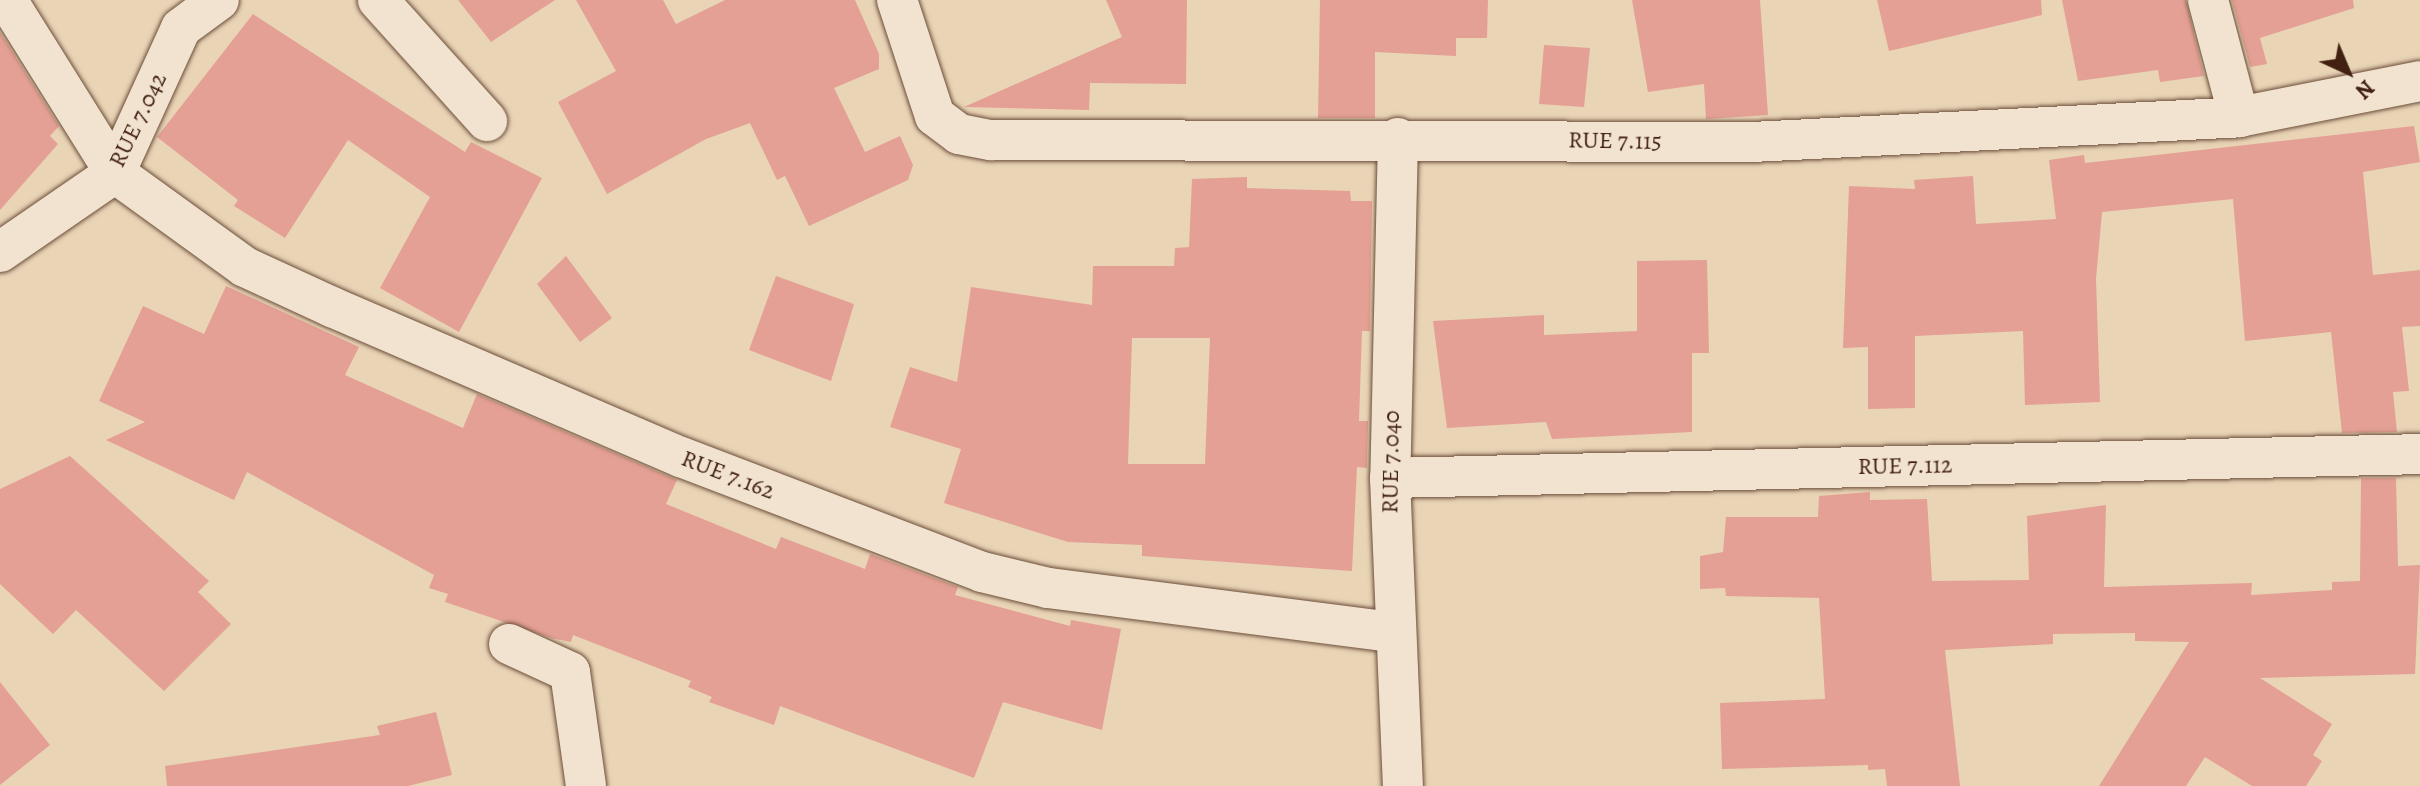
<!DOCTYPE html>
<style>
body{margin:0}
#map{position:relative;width:2420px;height:786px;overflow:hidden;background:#e9d4b6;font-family:Alegreya,serif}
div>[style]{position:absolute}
.building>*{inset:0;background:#e4a094}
.roads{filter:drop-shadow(0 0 2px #6c4e3a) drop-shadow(0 0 2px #6c4e3a)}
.street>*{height:40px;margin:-20px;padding:0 20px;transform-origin:20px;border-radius:20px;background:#f1e3d0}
span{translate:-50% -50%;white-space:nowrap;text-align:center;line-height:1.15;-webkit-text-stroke:7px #f1e3d0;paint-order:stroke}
.street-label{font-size:24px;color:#432110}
.north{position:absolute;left:2308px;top:32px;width:80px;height:80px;-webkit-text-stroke:6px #f1e3d0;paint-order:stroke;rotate:136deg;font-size:22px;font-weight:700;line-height:32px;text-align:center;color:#432110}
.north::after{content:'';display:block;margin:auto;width:28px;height:36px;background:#432110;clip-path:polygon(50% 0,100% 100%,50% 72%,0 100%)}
</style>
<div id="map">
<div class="building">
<div style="clip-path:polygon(458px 0,555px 0,491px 42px)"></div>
<div style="clip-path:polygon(576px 0,663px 0,676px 24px,725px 0,855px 0,879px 54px,879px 69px,834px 88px,865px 152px,900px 136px,913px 165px,908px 180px,809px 226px,785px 176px,777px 180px,750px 123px,706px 139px,607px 194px,558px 102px,616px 71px)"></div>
<div style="clip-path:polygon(1106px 0,1187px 0,1186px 84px,1090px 83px,1089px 110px,964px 107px,1122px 37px)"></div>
<div style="clip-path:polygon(1320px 0,1488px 0,1487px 38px,1456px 38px,1456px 56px,1375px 52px,1375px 118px,1318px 118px)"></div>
<div style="clip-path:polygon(1632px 0,1760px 0,1768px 115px,1706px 119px,1704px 84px,1648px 92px)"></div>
<div style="clip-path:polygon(1877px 0,2041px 0,2042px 15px,1889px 51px)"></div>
<div style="clip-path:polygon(2062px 0,2186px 0,2204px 76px,2160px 82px,2158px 70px,2078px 81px)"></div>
<div style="clip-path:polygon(2232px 0,2353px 0,2354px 8px,2260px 38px,2267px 64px,2250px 67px)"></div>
<div style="clip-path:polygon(253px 14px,465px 152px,471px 142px,542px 178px,459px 332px,380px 288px,430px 197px,348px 140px,285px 238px,234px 206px,238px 200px,157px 137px)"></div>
<div style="clip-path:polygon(0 32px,59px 126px,50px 136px,58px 144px,0 210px)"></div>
<div style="clip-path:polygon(1544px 45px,1590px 48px,1584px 107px,1539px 104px)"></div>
<div style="clip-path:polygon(2414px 126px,2420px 162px,2363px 172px,2373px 275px,2420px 270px,2420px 326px,2402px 327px,2409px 391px,2393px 392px,2397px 432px,2342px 433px,2331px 332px,2245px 341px,2233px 199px,2102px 212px,2096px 279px,2100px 402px,2025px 405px,2023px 331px,1915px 336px,1915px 408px,1868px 409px,1868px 347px,1843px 348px,1849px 186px,1915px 189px,1914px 180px,1973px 176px,1976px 224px,2056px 219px,2049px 160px,2084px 155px,2085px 163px)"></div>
<div style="clip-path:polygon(evenodd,1247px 177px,1247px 188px,1350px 191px,1351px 201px,1372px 201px,1370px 331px,1362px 331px,1359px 421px,1368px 421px,1367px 468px,1357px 467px,1352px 571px,1142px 556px,1142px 545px,1068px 542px,944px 503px,961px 449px,890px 427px,910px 367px,957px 382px,971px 287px,1092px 305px,1093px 266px,1174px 266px,1175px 248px,1189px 247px,1192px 179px,1247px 177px,1132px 338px,1210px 338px,1205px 464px,1128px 464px,1132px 338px)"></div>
<div style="clip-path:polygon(566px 256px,612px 318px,580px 342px,537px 284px)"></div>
<div style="clip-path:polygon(1707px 260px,1709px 353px,1692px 353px,1692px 432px,1552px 439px,1546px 422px,1447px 428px,1433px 321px,1544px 315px,1544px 335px,1637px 331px,1637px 261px)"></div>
<div style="clip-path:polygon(776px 276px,854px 304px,831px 381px,749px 350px)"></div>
<div style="clip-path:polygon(226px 286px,359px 347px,345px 375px,463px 428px,477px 394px,677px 480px,666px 504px,776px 549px,781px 537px,865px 569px,870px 554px,958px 587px,955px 595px,1070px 626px,1071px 620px,1121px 629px,1102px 730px,1003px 702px,974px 778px,780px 706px,774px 725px,709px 702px,712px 697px,688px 687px,691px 681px,573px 635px,571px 642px,551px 638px,445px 602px,448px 594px,429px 588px,434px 575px,247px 472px,234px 500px,106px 440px,145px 422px,99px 401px,143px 306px,204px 334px)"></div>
<div style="clip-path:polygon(70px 456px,209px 581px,198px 592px,231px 624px,164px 691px,76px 610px,53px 634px,0 584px,0 489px)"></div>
<div style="clip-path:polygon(2361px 478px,2396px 478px,2398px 566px,2420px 565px,2415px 674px,2260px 678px,2332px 724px,2313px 755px,2322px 761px,2306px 786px,2252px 786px,2205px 757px,2186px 786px,2099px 786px,2189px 642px,2135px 641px,2135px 633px,2053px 634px,2053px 644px,1945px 650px,1960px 786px,1887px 786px,1885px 769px,1868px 770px,1868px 765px,1722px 769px,1720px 703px,1825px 699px,1819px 598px,1726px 596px,1725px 588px,1700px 589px,1700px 556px,1723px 552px,1726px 517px,1818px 517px,1819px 496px,1870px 492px,1870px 500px,1927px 499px,1932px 581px,2029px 580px,2027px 516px,2106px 505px,2104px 587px,2252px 583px,2251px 595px,2332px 590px,2332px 582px,2360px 581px)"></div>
<div style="clip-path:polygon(0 682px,50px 745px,0 785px)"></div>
<div style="clip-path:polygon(436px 712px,452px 775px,408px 786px,167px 786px,165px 766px,380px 735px,377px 726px)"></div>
</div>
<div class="roads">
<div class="street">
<div style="left:7px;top:0;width:204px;rotate:58deg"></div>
<div style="left:115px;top:173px;width:160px;rotate:35.9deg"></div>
<div style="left:245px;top:267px;width:96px;rotate:24.7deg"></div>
<div style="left:332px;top:307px;width:380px;rotate:23.3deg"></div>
<div style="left:681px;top:457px;width:322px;rotate:20.9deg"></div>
<div style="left:982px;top:572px;width:68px;rotate:13.6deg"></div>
<div style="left:1048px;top:588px;width:347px;rotate:7.3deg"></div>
<div style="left:378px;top:0;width:163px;rotate:48deg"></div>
<div style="left:897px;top:0;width:122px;rotate:71.9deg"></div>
<div style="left:935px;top:116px;width:30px;rotate:37deg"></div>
<div style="left:959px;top:134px;width:33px;rotate:11deg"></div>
<div style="left:991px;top:140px;width:761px;rotate:0.15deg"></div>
<div style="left:1752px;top:142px;width:488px;rotate:-2.9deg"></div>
<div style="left:2239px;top:117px;width:185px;rotate:-11.2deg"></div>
<div style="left:2208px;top:0;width:121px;rotate:75.2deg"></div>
<div style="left:1398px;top:138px;width:340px;rotate:91.3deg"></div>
<div style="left:1390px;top:478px;width:308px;rotate:87.6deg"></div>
<div style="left:0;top:252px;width:140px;rotate:-34.5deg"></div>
<div style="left:115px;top:173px;width:159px;rotate:-65.5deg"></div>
<div style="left:181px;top:28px;width:47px;rotate:-36.4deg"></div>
<div style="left:1390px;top:478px;width:1030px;rotate:-1.33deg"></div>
<div style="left:509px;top:644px;width:67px;rotate:24.7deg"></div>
<div style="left:570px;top:672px;width:115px;rotate:82deg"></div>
</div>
</div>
<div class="street-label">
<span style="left:138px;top:120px;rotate:-64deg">RUE 7.042</span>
<span style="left:1615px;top:141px;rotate:1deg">RUE 7.115</span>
<span style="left:1391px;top:462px;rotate:-89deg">RUE 7.040</span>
<span style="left:1905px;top:466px;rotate:-1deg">RUE 7.112</span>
<span style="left:728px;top:475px;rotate:21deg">RUE 7.162</span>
</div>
<div class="north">N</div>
</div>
